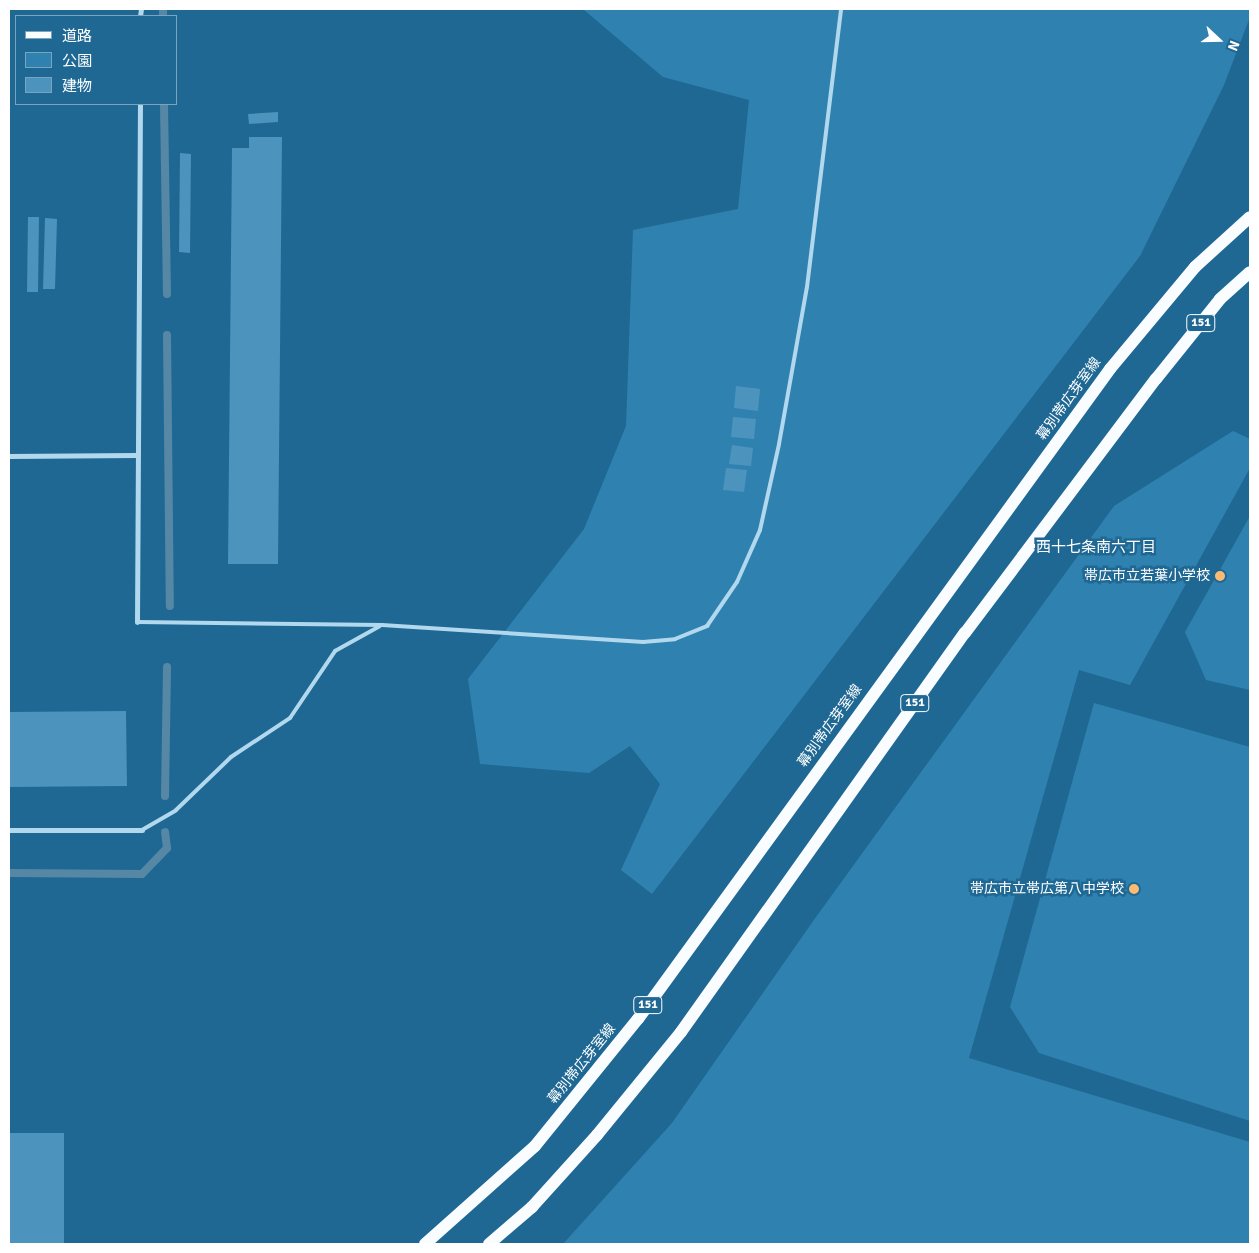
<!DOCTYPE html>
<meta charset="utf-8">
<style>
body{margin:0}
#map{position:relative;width:1259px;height:1253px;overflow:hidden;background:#1f6894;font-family:Signika,"Noto Sans JP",sans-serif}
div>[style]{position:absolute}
.green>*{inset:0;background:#2f82b0}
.stream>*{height:8px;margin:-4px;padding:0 4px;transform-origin:4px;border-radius:4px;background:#5688a5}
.building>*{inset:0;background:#4c93bd}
.lane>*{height:4px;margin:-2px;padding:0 2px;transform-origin:2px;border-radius:2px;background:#b2d8ee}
.street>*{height:5px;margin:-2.5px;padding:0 2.5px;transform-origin:2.5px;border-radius:2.5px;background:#b2d8ee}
.primary>*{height:12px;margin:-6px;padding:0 6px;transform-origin:6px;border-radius:6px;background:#f9fdff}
.dots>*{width:14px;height:14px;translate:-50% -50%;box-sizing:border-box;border:2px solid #1f6894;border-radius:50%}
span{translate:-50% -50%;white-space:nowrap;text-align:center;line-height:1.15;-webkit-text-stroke:5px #1f6894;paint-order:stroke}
.shield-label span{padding:1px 4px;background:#1f6894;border:1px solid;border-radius:4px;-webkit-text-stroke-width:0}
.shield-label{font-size:12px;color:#fff;font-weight:700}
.street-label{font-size:14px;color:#fff}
.poi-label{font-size:14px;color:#fff}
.right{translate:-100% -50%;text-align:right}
.neighbourhood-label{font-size:15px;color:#fff}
.frame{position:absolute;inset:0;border:10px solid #fff;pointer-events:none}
.legend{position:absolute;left:15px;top:15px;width:162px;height:90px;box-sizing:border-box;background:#1f6894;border:1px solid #79a4bf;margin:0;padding:6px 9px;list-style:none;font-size:15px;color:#fff}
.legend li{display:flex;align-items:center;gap:10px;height:25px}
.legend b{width:25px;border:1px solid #79a4bf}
.north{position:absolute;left:1194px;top:15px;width:50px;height:50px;-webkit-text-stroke:4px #1f6894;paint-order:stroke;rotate:111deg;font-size:14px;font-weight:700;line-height:20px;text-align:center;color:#fff}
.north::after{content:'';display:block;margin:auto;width:18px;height:22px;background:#fff;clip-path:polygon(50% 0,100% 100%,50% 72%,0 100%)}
</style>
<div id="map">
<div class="green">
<div style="clip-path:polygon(583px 9px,1250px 9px,1250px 17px,1224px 85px,1140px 256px,652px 894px,621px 870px,660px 784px,630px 746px,589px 773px,480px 764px,468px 679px,584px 529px,626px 426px,633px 230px,738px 209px,749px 100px,663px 77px)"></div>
<div style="clip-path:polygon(1233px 431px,1250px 439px,1250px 468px,1130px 685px,1079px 670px,969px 1058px,1250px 1142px,1250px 1244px,563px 1244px,672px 1123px,816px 917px,1114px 506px)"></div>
<div style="clip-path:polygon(1250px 516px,1250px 690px,1206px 680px,1185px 632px)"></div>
<div style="clip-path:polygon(1094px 703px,1250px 747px,1250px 1121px,1039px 1053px,1010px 1007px)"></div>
</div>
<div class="stream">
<div style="left:163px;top:16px;width:7px;rotate:-90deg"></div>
<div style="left:164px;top:104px;width:190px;rotate:89.1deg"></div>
<div style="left:167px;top:335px;width:271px;rotate:89.4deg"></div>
<div style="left:165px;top:796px;width:129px;rotate:-89.1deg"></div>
<div style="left:9px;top:873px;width:133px;rotate:0.4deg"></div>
<div style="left:142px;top:874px;width:36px;rotate:-46deg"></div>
<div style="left:167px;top:848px;width:16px;rotate:-97deg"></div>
</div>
<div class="building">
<div style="clip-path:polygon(278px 112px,278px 122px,249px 124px,248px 114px)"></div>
<div style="clip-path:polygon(249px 137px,282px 137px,278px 564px,228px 564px,232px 148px,249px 148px)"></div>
<div style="clip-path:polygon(180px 153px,191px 154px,190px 253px,179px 252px)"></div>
<div style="clip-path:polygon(28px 217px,39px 217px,38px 292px,27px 292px)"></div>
<div style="clip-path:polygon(45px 218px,57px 219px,55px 289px,43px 289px)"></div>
<div style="clip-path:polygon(736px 386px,760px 389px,758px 411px,734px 408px)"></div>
<div style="clip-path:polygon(733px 417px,756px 419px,754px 439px,731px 437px)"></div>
<div style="clip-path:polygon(732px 445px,753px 448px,751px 466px,729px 464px)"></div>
<div style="clip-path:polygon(726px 468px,747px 470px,744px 492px,723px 490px)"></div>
<div style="clip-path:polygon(126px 711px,127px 786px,9px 787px,9px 712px)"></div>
<div style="clip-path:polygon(9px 1133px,64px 1133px,64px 1244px,9px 1244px)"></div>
</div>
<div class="lane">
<div style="left:137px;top:622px;width:245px;rotate:0.7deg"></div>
<div style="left:382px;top:625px;width:262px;rotate:3.7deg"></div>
<div style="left:643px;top:642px;width:32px;rotate:-5deg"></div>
<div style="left:675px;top:639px;width:35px;rotate:-22deg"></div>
<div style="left:707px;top:626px;width:53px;rotate:-55.7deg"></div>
<div style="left:737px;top:582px;width:57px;rotate:-66.1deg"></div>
<div style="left:760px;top:530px;width:88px;rotate:-77.5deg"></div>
<div style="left:779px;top:444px;width:159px;rotate:-79.9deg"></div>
<div style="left:807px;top:287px;width:280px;rotate:-83deg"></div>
<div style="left:142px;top:830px;width:39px;rotate:-30deg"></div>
<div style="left:176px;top:810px;width:76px;rotate:-43.9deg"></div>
<div style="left:231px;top:757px;width:71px;rotate:-33.5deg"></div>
<div style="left:290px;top:718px;width:81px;rotate:-56.1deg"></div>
<div style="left:335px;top:651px;width:51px;rotate:-29.1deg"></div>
</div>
<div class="street">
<div style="left:140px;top:16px;width:7px;rotate:-82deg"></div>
<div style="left:9px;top:456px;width:127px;rotate:-0.5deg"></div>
<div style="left:137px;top:622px;width:518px;rotate:-89.67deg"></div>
<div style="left:9px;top:830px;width:133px"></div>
</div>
<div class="primary">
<div style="left:425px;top:1244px;width:147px;rotate:-41.7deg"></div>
<div style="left:535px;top:1146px;width:164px;rotate:-51deg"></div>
<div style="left:638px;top:1019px;width:803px;rotate:-54.01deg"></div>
<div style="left:1110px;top:369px;width:133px;rotate:-50.2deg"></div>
<div style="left:1195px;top:267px;width:74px;rotate:-42.3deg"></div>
<div style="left:489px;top:1244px;width:57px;rotate:-40.7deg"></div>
<div style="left:532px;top:1207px;width:97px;rotate:-47.9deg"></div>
<div style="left:597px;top:1135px;width:133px;rotate:-50.8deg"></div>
<div style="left:681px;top:1032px;width:490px;rotate:-54.6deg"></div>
<div style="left:965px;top:633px;width:318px;rotate:-53.1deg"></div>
<div style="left:1156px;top:379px;width:102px;rotate:-51.3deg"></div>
<div style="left:1220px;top:299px;width:40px;rotate:-42deg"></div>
</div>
<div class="dots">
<div style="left:1220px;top:576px;background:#fcbb72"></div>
<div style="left:1134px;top:889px;background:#fcbb72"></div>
</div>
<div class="shield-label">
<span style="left:1201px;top:323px">151</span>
<span style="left:915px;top:703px">151</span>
<span style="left:648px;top:1005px">151</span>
</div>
<div class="street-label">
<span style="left:1069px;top:399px;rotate:-54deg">幕別帯広芽室線</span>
<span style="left:830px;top:726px;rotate:-54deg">幕別帯広芽室線</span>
<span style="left:582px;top:1064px;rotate:-51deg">幕別帯広芽室線</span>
</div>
<div class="poi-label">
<span class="right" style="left:1210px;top:576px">帯広市立若葉小学校</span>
<span class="right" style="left:1124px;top:889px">帯広市立帯広第八中学校</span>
</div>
<div class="neighbourhood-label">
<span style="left:1096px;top:548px">西十七条南六丁目</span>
</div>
<div class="frame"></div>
<ul class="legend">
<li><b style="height:6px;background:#f9fdff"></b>道路</li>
<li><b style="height:14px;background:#2f82b0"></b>公園</li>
<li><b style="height:14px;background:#4c93bd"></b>建物</li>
</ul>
<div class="north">N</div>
</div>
